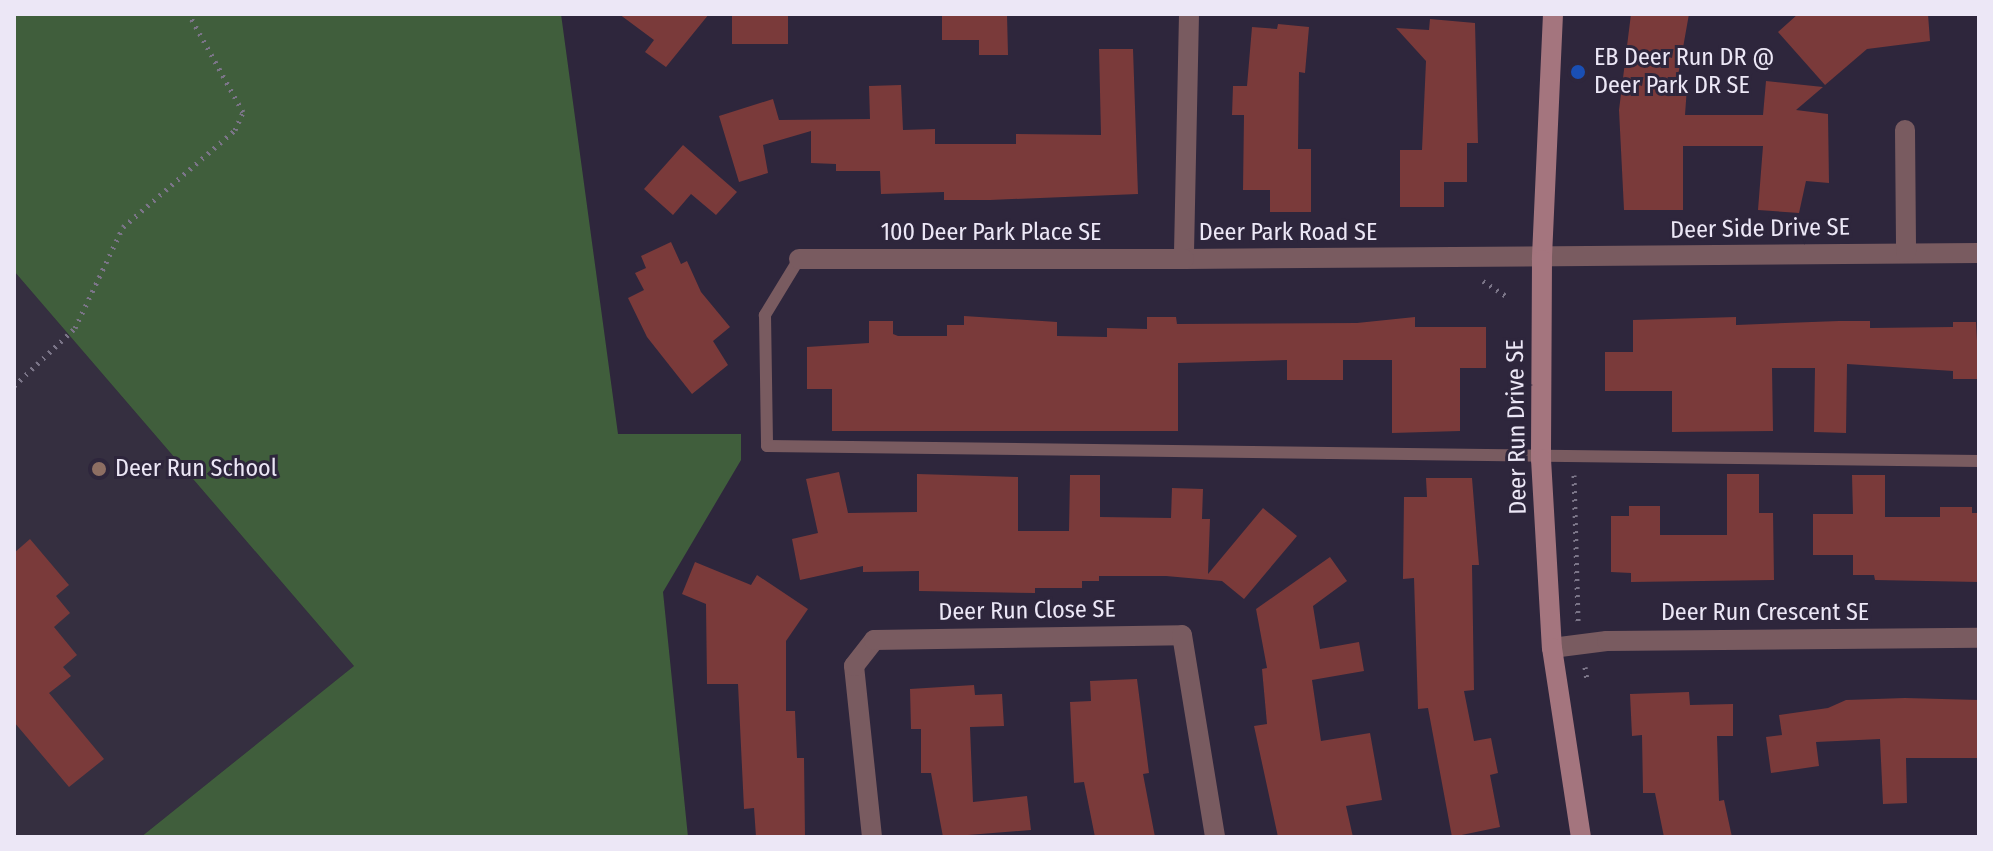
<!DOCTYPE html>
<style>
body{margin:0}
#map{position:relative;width:1993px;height:851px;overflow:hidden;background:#2e263c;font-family:"Fira Sans Condensed",sans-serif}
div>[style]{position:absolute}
.education>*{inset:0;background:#352f40}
.green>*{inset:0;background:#405e3c}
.building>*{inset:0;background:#7a3a3a}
.path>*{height:5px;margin-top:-2.5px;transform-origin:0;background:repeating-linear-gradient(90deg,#7b7588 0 2px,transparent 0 8px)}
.lane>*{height:12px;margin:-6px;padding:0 6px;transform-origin:6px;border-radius:6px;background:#795b60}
.street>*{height:20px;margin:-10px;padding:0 10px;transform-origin:10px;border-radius:10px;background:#795b60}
.secondary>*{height:20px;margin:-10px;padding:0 10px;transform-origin:10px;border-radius:10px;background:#a4757e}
.dots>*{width:22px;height:22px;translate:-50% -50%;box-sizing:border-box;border:4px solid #2e263c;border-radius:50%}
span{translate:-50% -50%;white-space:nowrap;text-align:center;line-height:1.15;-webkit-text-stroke:6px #2e263c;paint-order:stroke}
.poi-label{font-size:24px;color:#ece7f6}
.left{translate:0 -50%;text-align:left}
.street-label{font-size:24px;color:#ece7f6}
.frame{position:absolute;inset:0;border:16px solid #ece7f6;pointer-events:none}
</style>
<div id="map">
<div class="education">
<div style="clip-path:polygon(14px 271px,354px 666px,141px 837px,14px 837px)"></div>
</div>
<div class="green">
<div style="clip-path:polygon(14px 14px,561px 14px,618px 434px,741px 434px,741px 460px,663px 592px,688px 837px,141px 837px,354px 666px,14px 271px)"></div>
</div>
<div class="building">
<div style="clip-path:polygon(619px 14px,709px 14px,666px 67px,645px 52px,654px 40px)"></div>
<div style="clip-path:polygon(732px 14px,788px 14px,788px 44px,732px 44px)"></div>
<div style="clip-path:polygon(942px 14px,1007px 14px,1008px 55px,979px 55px,979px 40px,942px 40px)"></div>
<div style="clip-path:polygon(1631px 14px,1689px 14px,1676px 87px,1687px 87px,1685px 115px,1763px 115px,1766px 81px,1823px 87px,1796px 110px,1828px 114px,1829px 183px,1806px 181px,1799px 213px,1758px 210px,1763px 146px,1683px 146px,1683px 210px,1624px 210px,1619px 110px)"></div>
<div style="clip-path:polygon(1798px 14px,1928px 14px,1930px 41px,1867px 49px,1825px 85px,1778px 32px)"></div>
<div style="clip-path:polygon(1430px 19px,1475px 23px,1478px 143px,1467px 143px,1467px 182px,1444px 182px,1444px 207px,1400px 207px,1400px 150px,1422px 150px,1426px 61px,1396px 28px,1429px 30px)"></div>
<div style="clip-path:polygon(1278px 24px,1309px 27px,1305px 73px,1299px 72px,1298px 149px,1311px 149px,1311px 212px,1270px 212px,1270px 190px,1243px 190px,1244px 115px,1232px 115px,1233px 86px,1247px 86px,1252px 27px,1277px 29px)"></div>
<div style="clip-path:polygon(1099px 49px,1133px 49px,1138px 194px,990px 200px,944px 200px,944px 192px,881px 194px,880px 171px,836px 171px,836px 164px,811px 163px,811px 131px,763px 145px,768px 173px,739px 182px,719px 116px,773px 99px,779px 120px,870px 119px,869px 86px,901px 85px,903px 130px,935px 129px,935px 144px,1016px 144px,1016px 134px,1101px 135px)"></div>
<div style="clip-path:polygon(683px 145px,737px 192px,716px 215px,691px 194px,673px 215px,644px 189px)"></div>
<div style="clip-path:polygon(671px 242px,681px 264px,687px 261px,701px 292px,730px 327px,713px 341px,728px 365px,692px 394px,647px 337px,628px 298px,644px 290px,635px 273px,646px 268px,641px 256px)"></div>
<div style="clip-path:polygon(964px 316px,1057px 322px,1057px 336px,1107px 337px,1107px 328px,1147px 329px,1147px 317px,1176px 317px,1177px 324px,1357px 323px,1415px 317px,1415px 327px,1486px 327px,1486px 368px,1460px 368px,1460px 431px,1392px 433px,1392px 360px,1343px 360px,1343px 380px,1287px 380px,1287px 360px,1178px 363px,1178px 431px,832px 431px,832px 389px,807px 389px,807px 347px,869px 343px,869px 321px,893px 321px,893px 334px,898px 336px,947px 336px,947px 325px,964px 325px)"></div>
<div style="clip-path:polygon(1736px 317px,1736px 325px,1839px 321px,1870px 321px,1870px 328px,1953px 327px,1953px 322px,1976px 322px,1979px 379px,1953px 379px,1953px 371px,1847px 364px,1846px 433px,1814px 432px,1815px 368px,1772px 368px,1773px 431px,1672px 432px,1672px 391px,1605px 391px,1605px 352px,1633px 352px,1633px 320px)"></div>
<div style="clip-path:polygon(839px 472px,848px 513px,917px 512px,917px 474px,1018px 477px,1018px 531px,1069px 531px,1070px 475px,1100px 475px,1100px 517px,1171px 518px,1172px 488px,1203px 489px,1202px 519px,1210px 519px,1208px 574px,1263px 508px,1297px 536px,1244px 599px,1222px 581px,1166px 576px,1099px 576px,1099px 581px,1082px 581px,1082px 588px,1035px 588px,1035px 593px,919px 591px,919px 571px,863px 572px,863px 566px,800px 580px,792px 539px,818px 533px,806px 479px)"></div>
<div style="clip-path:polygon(1727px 474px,1759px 474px,1759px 513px,1773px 513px,1774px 580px,1631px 582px,1631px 573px,1611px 572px,1611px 516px,1629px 516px,1629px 506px,1660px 506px,1660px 535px,1727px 535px)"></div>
<div style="clip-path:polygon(1852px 475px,1885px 475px,1885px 517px,1940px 517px,1940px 507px,1972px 507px,1972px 513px,1979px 513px,1979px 582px,1875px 580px,1874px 575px,1853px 575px,1853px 555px,1813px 555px,1813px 514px,1853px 514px)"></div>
<div style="clip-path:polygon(1426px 478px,1472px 478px,1479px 565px,1472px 565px,1474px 690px,1464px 691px,1474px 741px,1491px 738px,1498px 773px,1490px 775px,1500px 827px,1452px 837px,1428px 708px,1418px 709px,1414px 578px,1403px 579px,1404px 497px,1427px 497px)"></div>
<div style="clip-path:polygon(30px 539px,69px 585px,56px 596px,70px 613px,54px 627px,77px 655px,63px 667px,71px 676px,49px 693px,104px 759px,69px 787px,14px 722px,14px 553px)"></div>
<div style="clip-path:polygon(1330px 557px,1347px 581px,1313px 606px,1320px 649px,1359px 642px,1364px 671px,1312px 680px,1321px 741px,1370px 733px,1382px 800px,1346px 806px,1353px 837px,1278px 837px,1254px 726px,1267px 724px,1262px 669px,1267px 668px,1256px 609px)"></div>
<div style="clip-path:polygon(695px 562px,751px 585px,757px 575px,808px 609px,786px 641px,786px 711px,795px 711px,797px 758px,804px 758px,805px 837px,756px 837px,754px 808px,744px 809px,738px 684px,707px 684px,706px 604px,682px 594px)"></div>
<div style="clip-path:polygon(1137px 679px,1149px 773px,1143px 774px,1155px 837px,1095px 837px,1084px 782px,1074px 783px,1070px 702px,1091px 701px,1090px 681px)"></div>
<div style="clip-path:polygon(974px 685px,975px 695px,1002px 694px,1004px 726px,970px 727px,973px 802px,1027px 796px,1031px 830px,943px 837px,931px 773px,921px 773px,921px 729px,911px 729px,910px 689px)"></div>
<div style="clip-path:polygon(1689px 692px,1690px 705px,1733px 704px,1733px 736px,1717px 736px,1719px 801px,1724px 800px,1732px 837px,1664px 837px,1655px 793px,1643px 793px,1642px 735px,1632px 736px,1630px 694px)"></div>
<div style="clip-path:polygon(1905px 698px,1979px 700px,1979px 758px,1906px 758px,1907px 803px,1883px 804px,1880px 739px,1816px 742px,1819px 766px,1771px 773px,1766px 737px,1782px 735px,1779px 715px,1828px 708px,1846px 700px)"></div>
</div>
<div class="path">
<div style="left:1483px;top:281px;width:31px;rotate:33deg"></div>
<div style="left:14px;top:386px;width:84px;rotate:-43.6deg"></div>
<div style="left:75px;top:328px;width:112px;rotate:-64.6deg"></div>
<div style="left:123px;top:227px;width:148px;rotate:-40.9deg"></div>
<div style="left:235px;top:130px;width:20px;rotate:-66deg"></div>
<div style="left:243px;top:112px;width:112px;rotate:-118.9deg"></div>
<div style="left:1574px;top:475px;width:146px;rotate:88.4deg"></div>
<div style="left:1585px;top:667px;width:13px;rotate:81deg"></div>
</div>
<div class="lane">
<div style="left:799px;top:259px;width:66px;rotate:121.3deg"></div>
<div style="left:765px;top:315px;width:131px;rotate:89.1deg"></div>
<div style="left:767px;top:446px;width:1212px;rotate:0.71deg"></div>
</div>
<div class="street">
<div style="left:1189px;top:14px;width:245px;rotate:91.2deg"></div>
<div style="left:1184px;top:259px;width:795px;rotate:-0.43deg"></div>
<div style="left:1905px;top:130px;width:122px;rotate:89.5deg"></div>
<div style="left:799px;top:259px;width:385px"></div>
<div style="left:1552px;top:648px;width:55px;rotate:-7.3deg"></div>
<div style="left:1607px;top:641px;width:372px;rotate:-0.5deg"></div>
<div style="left:872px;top:837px;width:172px;rotate:-96deg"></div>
<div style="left:854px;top:666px;width:33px;rotate:-52deg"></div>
<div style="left:874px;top:640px;width:308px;rotate:-0.9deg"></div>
<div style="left:1182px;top:635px;width:205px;rotate:80.7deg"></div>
</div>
<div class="secondary">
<div style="left:1553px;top:14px;width:246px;rotate:92.6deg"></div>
<div style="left:1542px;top:260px;width:199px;rotate:90.3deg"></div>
<div style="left:1541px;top:459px;width:189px;rotate:86.7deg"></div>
<div style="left:1552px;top:648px;width:191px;rotate:81.3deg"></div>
</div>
<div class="dots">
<div style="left:1578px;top:72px;background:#1a4fb4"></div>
<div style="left:99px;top:469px;background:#8d6e63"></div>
</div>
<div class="poi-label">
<span class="left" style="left:1594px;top:72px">EB Deer Run DR @<br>Deer Park DR SE</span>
<span class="left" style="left:115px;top:469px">Deer Run School</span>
</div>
<div class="street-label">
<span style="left:1760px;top:229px;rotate:-1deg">Deer Side Drive SE</span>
<span style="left:991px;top:233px">100 Deer Park Place SE</span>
<span style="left:1288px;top:233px">Deer Park Road SE</span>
<span style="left:1517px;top:427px;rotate:-91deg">Deer Run Drive SE</span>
<span style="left:1027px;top:611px;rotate:-1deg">Deer Run Close SE</span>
<span style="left:1765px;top:613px">Deer Run Crescent SE</span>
</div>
<div class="frame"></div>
</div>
